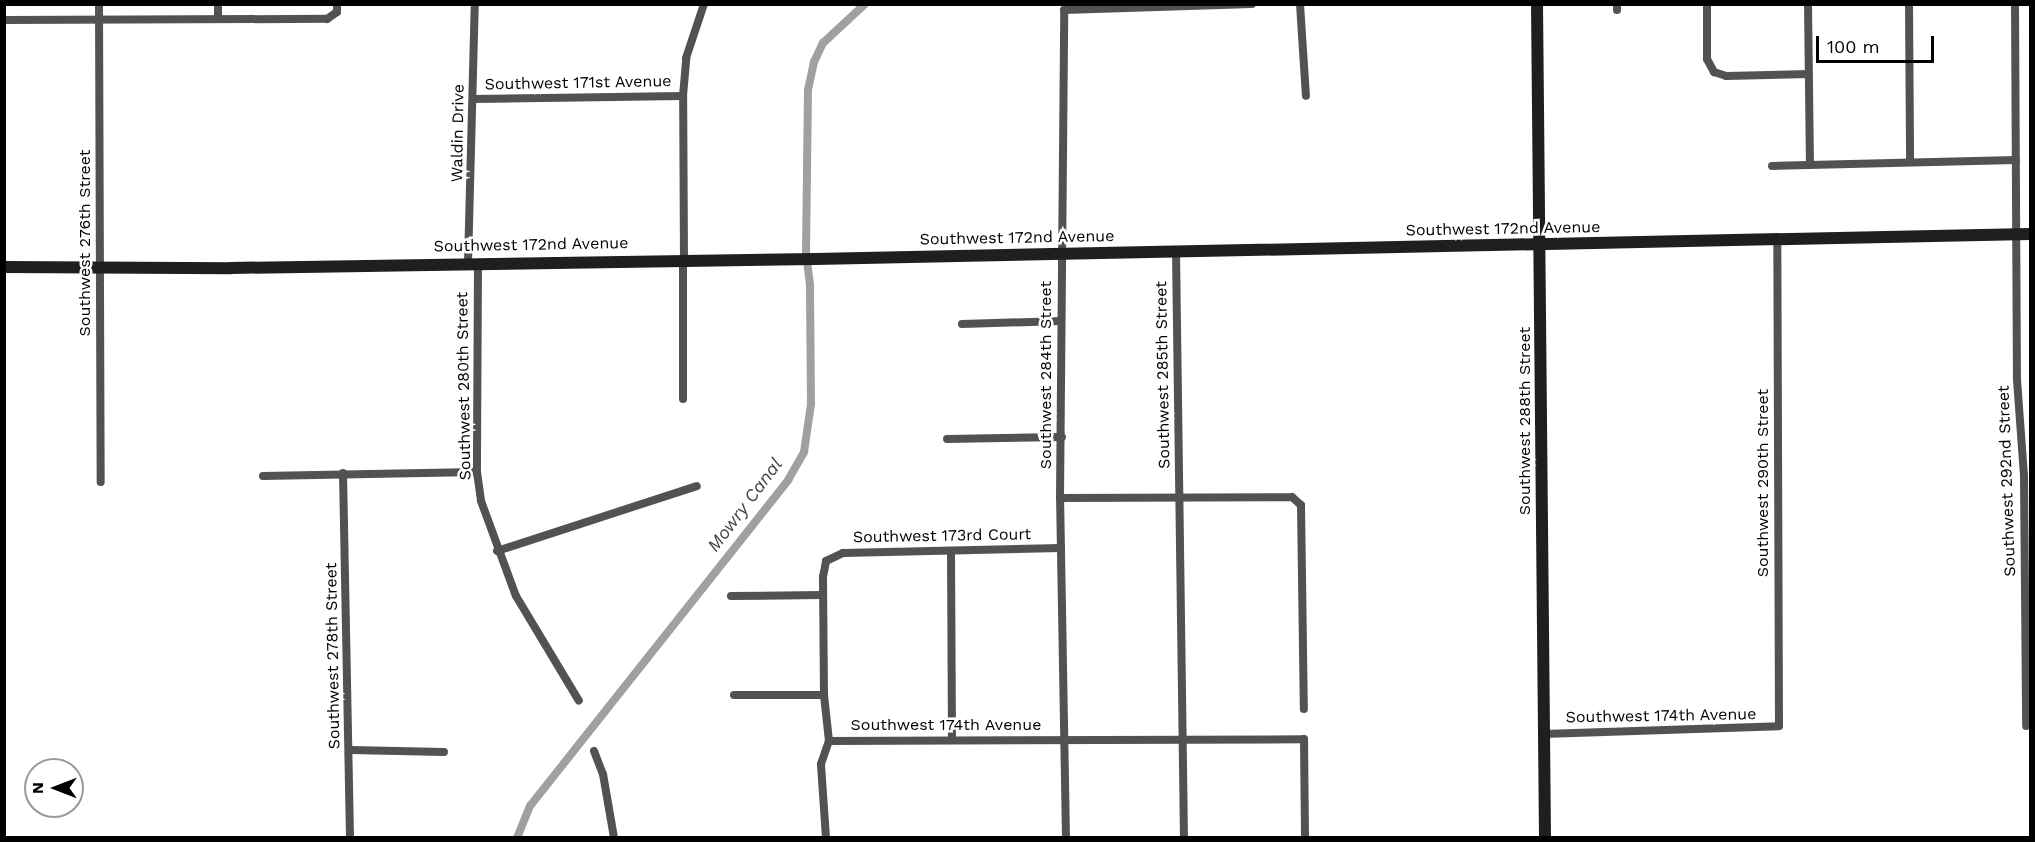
<!DOCTYPE html>
<style>
body{margin:0}
#map{position:relative;width:2035px;height:842px;overflow:hidden;background:#fff;font-family:"Work Sans",sans-serif}
div>[style]{position:absolute}
.canal>*{height:8px;margin:-4px;padding:0 4px;transform-origin:4px;border-radius:4px;background:#a0a0a0}
.street>*{height:8px;margin:-4px;padding:0 4px;transform-origin:4px;border-radius:4px;background:#525252}
.secondary>*{height:12px;margin:-6px;padding:0 6px;transform-origin:6px;border-radius:6px;background:#1f1f1f}
span{translate:-50% -50%;white-space:nowrap;text-align:center;line-height:1.15;-webkit-text-stroke:5px #fff;paint-order:stroke}
.street-label{font-size:16px;color:#000}
.water-label{font-size:18px;color:#414141;font-style:italic}
.frame{position:absolute;inset:0;border:6px solid #000;pointer-events:none}
.north{position:absolute;left:24px;top:758px;width:60px;height:60px;box-sizing:border-box;background:#fff;border:2px solid #999;border-radius:50%;rotate:270deg;font-size:16px;font-weight:700;line-height:24px;text-align:center;color:#000}
.north::after{content:'';display:block;margin:auto;width:21px;height:27px;background:#000;clip-path:polygon(50% 0,100% 100%,50% 72%,0 100%)}
.scale{position:absolute;left:1816px;top:36px;width:118px;height:27px;box-sizing:border-box;border:3px solid #000;border-top:0;padding-left:8px;font-size:18px;line-height:21px;white-space:nowrap;color:#000;-webkit-text-stroke:4px #fff;paint-order:stroke}
</style>
<div id="map">
<div class="canal">
<div style="left:517px;top:838px;width:35px;rotate:-68deg"></div>
<div style="left:530px;top:806px;width:416px;rotate:-51.6deg"></div>
<div style="left:788px;top:480px;width:32px;rotate:-60deg"></div>
<div style="left:804px;top:452px;width:49px;rotate:-81.7deg"></div>
<div style="left:811px;top:404px;width:119px;rotate:-90.5deg"></div>
<div style="left:810px;top:285px;width:33px;rotate:-97deg"></div>
<div style="left:806px;top:252px;width:162px;rotate:-89.3deg"></div>
<div style="left:808px;top:90px;width:29px;rotate:-78deg"></div>
<div style="left:814px;top:62px;width:21px;rotate:-65deg"></div>
<div style="left:823px;top:43px;width:57px;rotate:-42.9deg"></div>
</div>
<div class="street">
<div style="left:99px;top:4px;width:478px;rotate:89.8deg"></div>
<div style="left:218px;top:4px;width:14px;rotate:90deg"></div>
<div style="left:1300px;top:4px;width:92px;rotate:86.3deg"></div>
<div style="left:1617px;top:4px;width:6px;rotate:90deg"></div>
<div style="left:1707px;top:4px;width:55px;rotate:90deg"></div>
<div style="left:1707px;top:59px;width:15px;rotate:62deg"></div>
<div style="left:1714px;top:72px;width:13px;rotate:18deg"></div>
<div style="left:1726px;top:76px;width:83px;rotate:-1.4deg"></div>
<div style="left:1808px;top:4px;width:161px;rotate:89.3deg"></div>
<div style="left:1909px;top:4px;width:158px;rotate:89.6deg"></div>
<div style="left:2015px;top:4px;width:376px;rotate:89.7deg"></div>
<div style="left:2017px;top:380px;width:96px;rotate:85.8deg"></div>
<div style="left:2024px;top:476px;width:250px;rotate:89.5deg"></div>
<div style="left:4px;top:20px;width:323px;rotate:-0.2deg"></div>
<div style="left:327px;top:19px;width:12px;rotate:-35deg"></div>
<div style="left:337px;top:12px;width:8px;rotate:-90deg"></div>
<div style="left:473px;top:99px;width:210px;rotate:-0.8deg"></div>
<div style="left:1772px;top:166px;width:244px;rotate:-1.4deg"></div>
<div style="left:1176px;top:252px;width:586px;rotate:89.22deg"></div>
<div style="left:683px;top:260px;width:139px;rotate:90deg"></div>
<div style="left:684px;top:260px;width:164px;rotate:-90.3deg"></div>
<div style="left:683px;top:96px;width:38px;rotate:-85deg"></div>
<div style="left:686px;top:58px;width:57px;rotate:-71.6deg"></div>
<div style="left:468px;top:263px;width:259px;rotate:-88.5deg"></div>
<div style="left:478px;top:263px;width:209px;rotate:90.3deg"></div>
<div style="left:477px;top:472px;width:29px;rotate:82deg"></div>
<div style="left:481px;top:501px;width:101px;rotate:69.8deg"></div>
<div style="left:516px;top:596px;width:122px;rotate:59deg"></div>
<div style="left:962px;top:324px;width:99px;rotate:-1.7deg"></div>
<div style="left:947px;top:439px;width:115px;rotate:-1deg"></div>
<div style="left:343px;top:473px;width:365px;rotate:88.9deg"></div>
<div style="left:263px;top:476px;width:214px;rotate:-1.1deg"></div>
<div style="left:1060px;top:498px;width:232px;rotate:-0.2deg"></div>
<div style="left:1292px;top:497px;width:12px;rotate:42deg"></div>
<div style="left:1301px;top:505px;width:204px;rotate:89.2deg"></div>
<div style="left:497px;top:551px;width:210px;rotate:-18deg"></div>
<div style="left:951px;top:551px;width:189px;rotate:89.7deg"></div>
<div style="left:731px;top:596px;width:92px;rotate:-0.6deg"></div>
<div style="left:734px;top:695px;width:90px"></div>
<div style="left:1544px;top:734px;width:235px;rotate:-1.9deg"></div>
<div style="left:1779px;top:726px;width:486px;rotate:-90.2deg"></div>
<div style="left:829px;top:741px;width:475px;rotate:-0.2deg"></div>
<div style="left:1304px;top:739px;width:99px;rotate:89.4deg"></div>
<div style="left:350px;top:750px;width:94px;rotate:1.2deg"></div>
<div style="left:594px;top:751px;width:25px;rotate:69deg"></div>
<div style="left:603px;top:774px;width:65px;rotate:80.2deg"></div>
<div style="left:826px;top:838px;width:74px;rotate:-93.9deg"></div>
<div style="left:821px;top:764px;width:24px;rotate:-71deg"></div>
<div style="left:829px;top:741px;width:46px;rotate:-96.2deg"></div>
<div style="left:824px;top:695px;width:118px;rotate:-90.5deg"></div>
<div style="left:823px;top:577px;width:16px;rotate:-79deg"></div>
<div style="left:826px;top:561px;width:19px;rotate:-25deg"></div>
<div style="left:843px;top:553px;width:218px;rotate:-1.3deg"></div>
<div style="left:1066px;top:838px;width:340px;rotate:-91deg"></div>
<div style="left:1060px;top:498px;width:488px;rotate:-89.5deg"></div>
<div style="left:1064px;top:10px;width:188px;rotate:-1.8deg"></div>
</div>
<div class="secondary">
<div style="left:1537px;top:4px;width:834px;rotate:89.45deg"></div>
<div style="left:4px;top:267px;width:227px;rotate:0.3deg"></div>
<div style="left:231px;top:268px;width:584px;rotate:-0.88deg"></div>
<div style="left:815px;top:259px;width:1215px;rotate:-1.18deg"></div>
</div>
<div class="street-label">
<span style="left:578px;top:83px;rotate:-1deg">Southwest 171st Avenue</span>
<span style="left:458px;top:133px;rotate:-89deg">Waldin Drive</span>
<span style="left:1503px;top:229px;rotate:-1deg">Southwest 172nd Avenue</span>
<span style="left:1017px;top:238px;rotate:-1deg">Southwest 172nd Avenue</span>
<span style="left:85px;top:243px;rotate:-90deg">Southwest 276th Street</span>
<span style="left:531px;top:245px;rotate:-1deg">Southwest 172nd Avenue</span>
<span style="left:1046px;top:375px;rotate:-90deg">Southwest 284th Street</span>
<span style="left:1163px;top:375px;rotate:-91deg">Southwest 285th Street</span>
<span style="left:464px;top:386px;rotate:-91deg">Southwest 280th Street</span>
<span style="left:1525px;top:421px;rotate:-90deg">Southwest 288th Street</span>
<span style="left:2007px;top:481px;rotate:-92deg">Southwest 292nd Street</span>
<span style="left:1763px;top:483px;rotate:-90deg">Southwest 290th Street</span>
<span style="left:942px;top:536px;rotate:-1deg">Southwest 173rd Court</span>
<span style="left:333px;top:656px;rotate:-91deg">Southwest 278th Street</span>
<span style="left:1661px;top:716px;rotate:-1deg">Southwest 174th Avenue</span>
<span style="left:946px;top:725px">Southwest 174th Avenue</span>
</div>
<div class="water-label">
<span style="left:745px;top:505px;rotate:-53deg">Mowry Canal</span>
</div>
<div class="frame"></div>
<div class="north">N</div>
<div class="scale">100 m</div>
</div>
